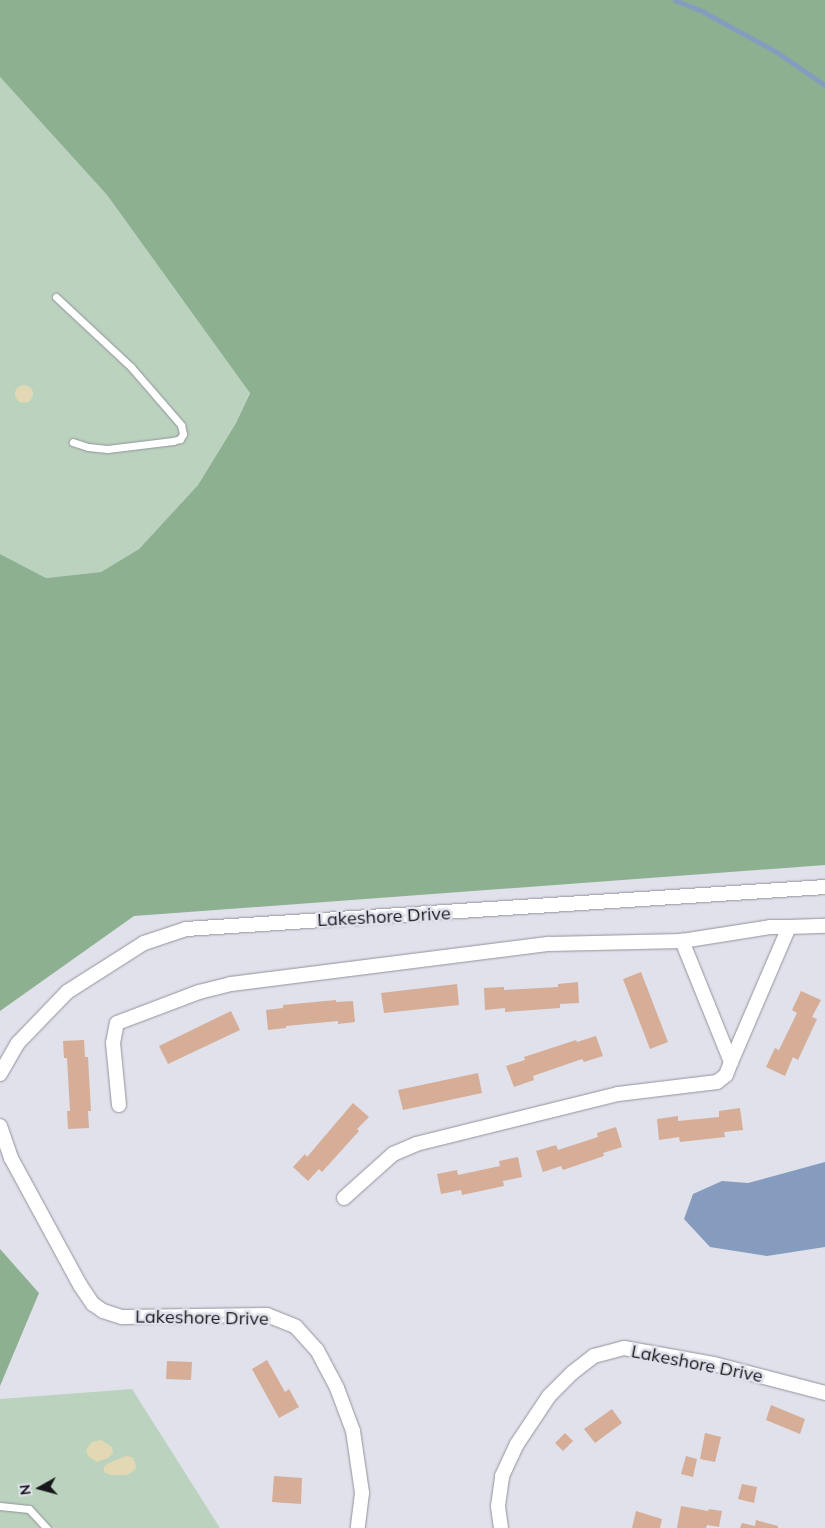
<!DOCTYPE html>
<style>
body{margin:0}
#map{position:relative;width:825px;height:1528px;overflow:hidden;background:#e0e1eb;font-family:Mulish,sans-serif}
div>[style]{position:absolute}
.green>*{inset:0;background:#bbd3be}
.forest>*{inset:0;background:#8db091}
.sand>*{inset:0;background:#e2d9b4}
.round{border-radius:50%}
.water>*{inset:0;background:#859cbf}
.stream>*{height:4.5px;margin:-2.25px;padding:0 2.25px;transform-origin:2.25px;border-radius:2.25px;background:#859cbf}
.building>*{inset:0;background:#d6ad96}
.roads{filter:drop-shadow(0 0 1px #92939c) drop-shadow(0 0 1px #92939c)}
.service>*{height:7px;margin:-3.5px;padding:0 3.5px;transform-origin:3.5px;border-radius:3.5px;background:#fff}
.minor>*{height:14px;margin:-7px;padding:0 7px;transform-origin:7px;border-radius:7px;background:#fff}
span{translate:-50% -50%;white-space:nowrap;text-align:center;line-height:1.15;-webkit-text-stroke:5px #e0e1eb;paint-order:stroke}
.street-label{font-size:18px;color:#17171b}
.north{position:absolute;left:15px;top:1463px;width:50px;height:50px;-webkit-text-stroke:4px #e0e1eb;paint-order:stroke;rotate:263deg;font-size:14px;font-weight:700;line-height:20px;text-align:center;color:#17171b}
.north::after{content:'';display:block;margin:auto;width:18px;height:22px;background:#17171b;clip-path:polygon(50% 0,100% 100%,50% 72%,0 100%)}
</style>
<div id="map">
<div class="green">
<div style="clip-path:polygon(0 77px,107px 195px,250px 392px,236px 423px,198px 485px,139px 549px,101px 572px,46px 578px,0 554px)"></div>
<div style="clip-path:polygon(132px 1389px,220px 1528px,0 1528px,0 1399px)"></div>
</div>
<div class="forest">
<div style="clip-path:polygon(0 0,825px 0,825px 865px,134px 916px,0 1011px,0 554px,46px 578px,101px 572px,139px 549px,198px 485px,236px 423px,250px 393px,107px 195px,0 77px)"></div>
<div style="clip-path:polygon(0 1249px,39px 1293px,0 1386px)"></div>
</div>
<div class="sand">
<div class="round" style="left:15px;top:385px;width:18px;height:18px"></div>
<div style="clip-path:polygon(101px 1440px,112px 1447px,113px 1453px,108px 1458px,97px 1462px,88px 1456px,86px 1450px,92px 1442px)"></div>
<div style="clip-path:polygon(126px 1456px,132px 1457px,135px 1462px,136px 1468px,132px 1472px,127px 1475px,111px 1475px,104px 1472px,104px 1467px,107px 1464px)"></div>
</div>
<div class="water">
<div style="clip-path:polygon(825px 1162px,825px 1247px,767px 1256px,710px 1247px,684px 1219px,693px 1194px,722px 1181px,748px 1183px)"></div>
</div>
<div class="stream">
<div style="left:675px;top:0;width:31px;rotate:22deg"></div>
<div style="left:704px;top:12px;width:83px;rotate:28.7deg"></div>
<div style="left:777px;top:52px;width:58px;rotate:34.5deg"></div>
</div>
<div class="building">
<div style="clip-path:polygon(641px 972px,668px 1042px,650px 1049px,623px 979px)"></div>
<div style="clip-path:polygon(578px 982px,579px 1003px,560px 1004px,560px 1008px,505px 1012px,505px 1008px,485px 1010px,484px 988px,504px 987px,504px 990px,558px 987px,558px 984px)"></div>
<div style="clip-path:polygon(457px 984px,459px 1005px,384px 1013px,381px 993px)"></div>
<div style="clip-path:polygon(801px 991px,821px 1000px,812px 1017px,817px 1019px,798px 1060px,793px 1057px,785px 1076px,766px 1067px,775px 1048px,779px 1050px,797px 1013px,792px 1010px)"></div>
<div style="clip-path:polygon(336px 1000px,336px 1002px,353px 1001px,355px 1022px,338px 1024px,338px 1021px,286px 1026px,286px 1028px,268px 1030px,266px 1010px,283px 1008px,283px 1005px)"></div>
<div style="clip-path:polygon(231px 1011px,240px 1030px,168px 1064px,159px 1046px)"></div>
<div style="clip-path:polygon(596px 1036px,603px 1056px,584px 1062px,582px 1059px,533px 1076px,534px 1080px,514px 1087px,506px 1066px,525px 1060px,524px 1057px,576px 1040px,577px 1042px)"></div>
<div style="clip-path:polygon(84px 1040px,85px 1057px,88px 1057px,91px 1111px,88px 1111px,89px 1128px,68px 1129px,67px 1111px,70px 1111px,67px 1058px,64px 1058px,63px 1041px)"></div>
<div style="clip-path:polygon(478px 1073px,482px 1093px,403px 1110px,398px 1090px)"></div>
<div style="clip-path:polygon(353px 1103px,369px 1117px,357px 1129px,359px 1131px,322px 1172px,319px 1169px,308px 1181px,293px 1167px,305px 1154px,307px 1157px)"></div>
<div style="clip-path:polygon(740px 1108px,743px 1130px,724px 1132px,725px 1137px,680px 1142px,679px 1137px,659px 1140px,657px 1119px,678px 1116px,678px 1121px,719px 1117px,719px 1111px)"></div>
<div style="clip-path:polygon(616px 1127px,622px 1147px,603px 1153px,604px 1156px,563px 1170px,561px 1166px,543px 1172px,536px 1151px,556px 1145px,558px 1150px,598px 1137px,597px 1133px)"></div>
<div style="clip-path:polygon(518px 1157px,522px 1177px,503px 1181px,504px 1186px,462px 1195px,461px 1190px,441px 1194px,437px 1174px,457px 1170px,458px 1175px,500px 1166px,499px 1161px)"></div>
<div style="clip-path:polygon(267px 1360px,285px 1392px,289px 1389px,299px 1407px,279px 1418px,252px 1369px)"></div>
<div style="clip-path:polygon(167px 1361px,192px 1362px,191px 1380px,166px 1379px)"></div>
<div style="clip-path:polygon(771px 1405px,805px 1419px,800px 1434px,766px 1420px)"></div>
<div style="clip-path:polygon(612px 1409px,622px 1423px,595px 1443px,584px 1429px)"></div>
<div style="clip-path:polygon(565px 1433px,573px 1441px,563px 1451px,555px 1443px)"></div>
<div style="clip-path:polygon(705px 1433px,721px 1437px,715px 1462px,700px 1459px)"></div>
<div style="clip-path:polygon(686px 1456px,697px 1459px,693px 1477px,681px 1474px)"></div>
<div style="clip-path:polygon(274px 1476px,302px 1478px,301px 1504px,272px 1502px)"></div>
<div style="clip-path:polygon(742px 1484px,757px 1487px,754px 1503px,738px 1499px)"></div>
<div style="clip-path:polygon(681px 1506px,708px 1511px,709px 1509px,722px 1511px,719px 1527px,707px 1525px,706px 1528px,677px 1528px)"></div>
<div style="clip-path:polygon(636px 1511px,662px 1519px,660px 1528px,632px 1528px)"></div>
<div style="clip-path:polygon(756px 1520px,778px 1526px,778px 1528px,740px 1528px,742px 1523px,755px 1526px)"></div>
</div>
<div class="roads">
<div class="service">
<div style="left:56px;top:297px;width:103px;rotate:43deg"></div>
<div style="left:131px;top:367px;width:77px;rotate:49.2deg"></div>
<div style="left:181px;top:425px;width:9px;rotate:77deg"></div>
<div style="left:183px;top:434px;width:6px;rotate:121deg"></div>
<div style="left:180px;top:439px;width:7px;rotate:164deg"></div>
<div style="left:173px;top:441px;width:66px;rotate:173.1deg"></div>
<div style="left:107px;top:449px;width:19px;rotate:-174deg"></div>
<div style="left:88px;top:447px;width:16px;rotate:-162deg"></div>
<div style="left:0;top:1506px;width:29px;rotate:6deg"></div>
<div style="left:29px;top:1509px;width:26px;rotate:47deg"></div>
</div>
<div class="minor">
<div style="left:789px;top:927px;width:147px;rotate:113.2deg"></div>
<div style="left:731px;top:1062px;width:131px;rotate:-112deg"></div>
<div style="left:682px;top:941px;width:89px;rotate:-9deg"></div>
<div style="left:770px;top:927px;width:19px"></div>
<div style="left:789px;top:927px;width:36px;rotate:-2deg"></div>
<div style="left:0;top:1074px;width:36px;rotate:-60deg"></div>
<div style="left:18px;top:1043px;width:71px;rotate:-46.1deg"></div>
<div style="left:67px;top:992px;width:91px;rotate:-32.5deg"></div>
<div style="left:144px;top:943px;width:44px;rotate:-18.4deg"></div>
<div style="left:186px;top:929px;width:640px;rotate:-3.76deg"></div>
<div style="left:119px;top:1105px;width:62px;rotate:-95.5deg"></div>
<div style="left:113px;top:1043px;width:20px;rotate:-79deg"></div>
<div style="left:117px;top:1023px;width:88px;rotate:-20.7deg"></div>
<div style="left:199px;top:992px;width:33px;rotate:-14deg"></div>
<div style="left:231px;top:984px;width:321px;rotate:-7.2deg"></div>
<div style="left:549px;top:944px;width:133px;rotate:-1.3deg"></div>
<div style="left:0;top:1126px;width:34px;rotate:71deg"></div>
<div style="left:11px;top:1158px;width:145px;rotate:61.5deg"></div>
<div style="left:80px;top:1285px;width:23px;rotate:56deg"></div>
<div style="left:93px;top:1304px;width:12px;rotate:35deg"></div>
<div style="left:103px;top:1311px;width:20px;rotate:18deg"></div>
<div style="left:122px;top:1317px;width:145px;rotate:-0.8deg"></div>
<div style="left:267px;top:1315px;width:31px;rotate:22deg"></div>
<div style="left:296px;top:1327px;width:31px;rotate:48deg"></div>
<div style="left:317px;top:1350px;width:43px;rotate:62.2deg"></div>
<div style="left:337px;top:1388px;width:46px;rotate:69.6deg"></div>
<div style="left:353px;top:1431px;width:63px;rotate:81.7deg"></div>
<div style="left:362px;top:1493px;width:35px;rotate:97deg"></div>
<div style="left:344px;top:1198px;width:66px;rotate:-41.9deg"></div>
<div style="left:393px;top:1154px;width:25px;rotate:-23deg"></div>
<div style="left:416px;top:1144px;width:208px;rotate:-13.9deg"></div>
<div style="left:618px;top:1094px;width:100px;rotate:-6.9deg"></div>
<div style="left:717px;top:1082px;width:11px;rotate:-38deg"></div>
<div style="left:726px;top:1075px;width:14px;rotate:-69deg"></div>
<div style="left:501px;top:1528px;width:22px;rotate:-98deg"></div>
<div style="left:498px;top:1506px;width:30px;rotate:-82deg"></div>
<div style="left:502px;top:1476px;width:35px;rotate:-65deg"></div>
<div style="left:517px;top:1444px;width:58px;rotate:-56.3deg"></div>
<div style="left:549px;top:1396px;width:33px;rotate:-45deg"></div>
<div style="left:572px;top:1373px;width:28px;rotate:-38deg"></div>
<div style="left:594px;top:1356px;width:31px;rotate:-15deg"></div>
<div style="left:624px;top:1348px;width:91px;rotate:10.1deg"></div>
<div style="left:714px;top:1364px;width:115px;rotate:14.6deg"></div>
</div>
</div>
<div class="street-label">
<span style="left:384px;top:917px;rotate:-3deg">Lakeshore Drive</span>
<span style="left:202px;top:1318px;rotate:1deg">Lakeshore Drive</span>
<span style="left:697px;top:1364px;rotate:11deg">Lakeshore Drive</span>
</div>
<div class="north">N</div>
</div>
